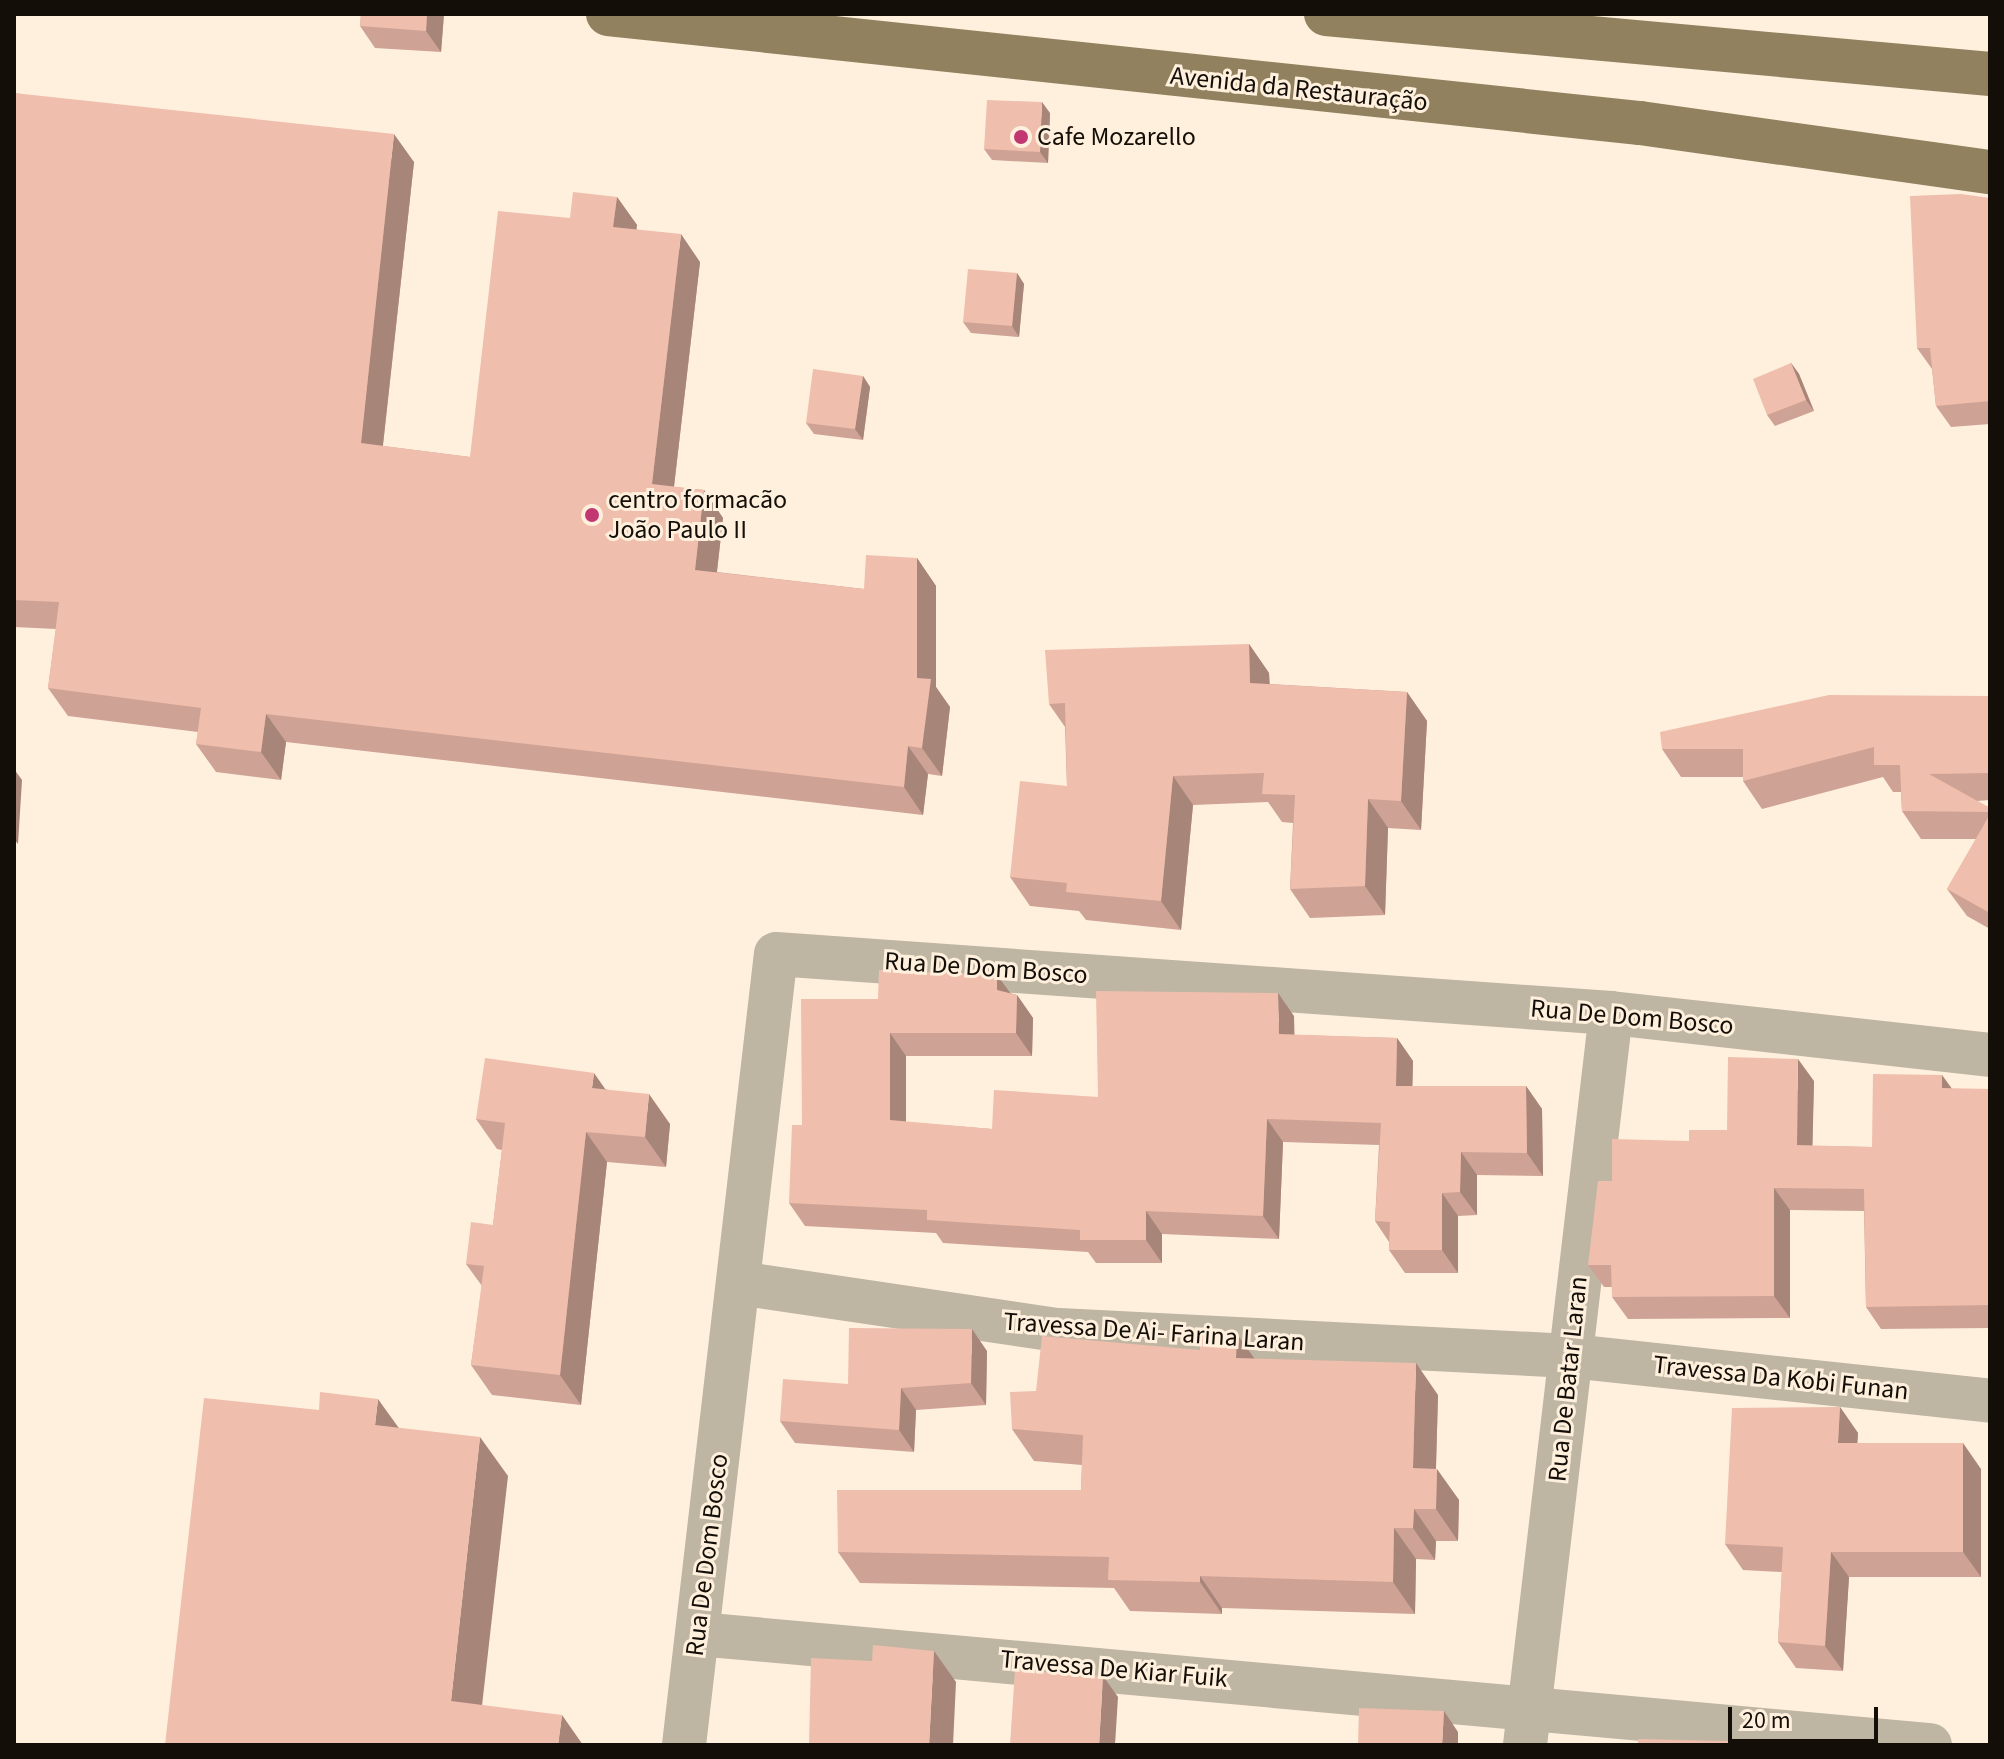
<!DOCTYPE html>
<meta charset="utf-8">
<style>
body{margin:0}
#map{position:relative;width:2004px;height:1759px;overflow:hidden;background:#fff0dd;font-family:"Source Sans 3",sans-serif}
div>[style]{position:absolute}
.street>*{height:44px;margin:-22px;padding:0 22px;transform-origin:22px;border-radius:22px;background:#beb5a2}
.primary>*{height:44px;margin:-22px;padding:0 22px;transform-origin:22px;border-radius:22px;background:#91815f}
.wall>*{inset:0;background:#cea395}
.shaded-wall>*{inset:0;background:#a78579}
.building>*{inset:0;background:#efbead}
.dots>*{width:22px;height:22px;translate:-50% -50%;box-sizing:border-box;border:4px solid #fff0dd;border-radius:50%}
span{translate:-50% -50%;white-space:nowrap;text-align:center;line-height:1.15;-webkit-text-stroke:6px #fff0dd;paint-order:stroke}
.street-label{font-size:26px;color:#130e08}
.poi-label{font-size:26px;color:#130e08}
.left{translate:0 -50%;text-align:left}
.frame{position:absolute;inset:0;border:16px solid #130e08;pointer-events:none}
.scale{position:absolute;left:1728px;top:1707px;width:150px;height:36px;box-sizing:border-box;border:4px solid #130e08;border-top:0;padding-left:10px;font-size:24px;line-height:28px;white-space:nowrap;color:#130e08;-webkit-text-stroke:6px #fff0dd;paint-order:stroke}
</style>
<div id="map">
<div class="street">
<div style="left:739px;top:1283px;width:323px;rotate:8.4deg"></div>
<div style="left:1059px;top:1330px;width:513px;rotate:2.91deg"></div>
<div style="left:1571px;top:1356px;width:421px;rotate:6.1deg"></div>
<div style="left:698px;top:1634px;width:1237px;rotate:5.15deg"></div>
<div style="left:684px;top:1745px;width:796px;rotate:-83.37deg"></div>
<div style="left:776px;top:954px;width:837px;rotate:4.04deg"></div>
<div style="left:1611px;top:1013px;width:381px;rotate:6.3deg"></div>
<div style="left:1525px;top:1745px;width:737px;rotate:-83.3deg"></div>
</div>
<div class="primary">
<div style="left:608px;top:14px;width:1038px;rotate:6.03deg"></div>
<div style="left:1640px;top:123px;width:353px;rotate:8deg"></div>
<div style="left:1326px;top:14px;width:667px;rotate:5.16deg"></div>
</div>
<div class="wall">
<div style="clip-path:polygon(361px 14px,444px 14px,441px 52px,375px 48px,360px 26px)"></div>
<div style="clip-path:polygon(14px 93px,414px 162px,383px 446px,470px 457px,570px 218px,617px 197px,637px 225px,636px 229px,700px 262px,674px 487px,704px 490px,723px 518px,717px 572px,864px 589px,917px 558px,936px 586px,936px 687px,950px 707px,942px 776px,928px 774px,923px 815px,286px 742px,281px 780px,216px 772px,196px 744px,198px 732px,68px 716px,48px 688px,56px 629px,14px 627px)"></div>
<div style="clip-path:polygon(1050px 113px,1048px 163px,992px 160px,984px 149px)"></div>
<div style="clip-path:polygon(1990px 198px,1990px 424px,1951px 427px,1936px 406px,1932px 369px,1917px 348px)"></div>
<div style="clip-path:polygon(1017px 273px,1024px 284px,1019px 337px,971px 333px,963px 322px)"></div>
<div style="clip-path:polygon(1791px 363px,1799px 374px,1814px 411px,1775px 426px,1767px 415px)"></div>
<div style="clip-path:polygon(863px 376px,870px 387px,863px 440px,814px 434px,806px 423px)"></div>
<div style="clip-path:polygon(1249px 644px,1269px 673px,1270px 684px,1407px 692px,1427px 721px,1421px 830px,1388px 828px,1385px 915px,1310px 918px,1290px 889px,1293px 823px,1282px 822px,1268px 802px,1193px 805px,1181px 930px,1086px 920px,1079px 911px,1030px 906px,1010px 877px,1067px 786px,1065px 727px,1049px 704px)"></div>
<div style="clip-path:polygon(1990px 696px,1990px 800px,1977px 801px,1990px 808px,1990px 929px,1967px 916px,1947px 889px,1976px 839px,1921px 839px,1902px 811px,1901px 792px,1893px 792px,1883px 777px,1762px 809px,1743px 781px,1743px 777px,1681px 777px,1662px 749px)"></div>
<div style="clip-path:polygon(1010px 993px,1017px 995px,1033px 1018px,1032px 1056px,906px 1056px,906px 1122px,992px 1129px,1098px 1097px,1294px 1016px,1294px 1035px,1397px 1038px,1413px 1061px,1412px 1086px,1526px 1086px,1542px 1109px,1543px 1176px,1477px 1175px,1477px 1215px,1458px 1216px,1458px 1273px,1405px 1273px,1389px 1250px,1389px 1242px,1375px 1221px,1379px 1145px,1283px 1142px,1279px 1239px,1162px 1234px,1162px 1263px,1096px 1263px,1088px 1252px,943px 1243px,936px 1233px,805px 1226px,789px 1203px,802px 1125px,878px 999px)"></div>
<div style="clip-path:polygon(1814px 1081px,1812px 1146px,1872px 1147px,1952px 1089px,1990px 1089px,1990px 1328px,1881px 1329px,1866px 1307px,1864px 1211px,1790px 1210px,1790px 1318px,1628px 1319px,1612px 1297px,1612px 1287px,1604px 1287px,1588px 1265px,1612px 1181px,1689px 1141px,1727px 1130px)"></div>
<div style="clip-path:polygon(606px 1089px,670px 1124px,666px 1167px,607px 1162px,581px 1405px,492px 1395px,471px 1365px,482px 1286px,466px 1264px,493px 1225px,502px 1150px,497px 1149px,476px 1119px)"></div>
<div style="clip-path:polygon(987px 1351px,986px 1405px,916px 1410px,914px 1452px,795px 1443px,780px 1421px,848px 1384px)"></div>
<div style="clip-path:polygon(1254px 1359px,1438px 1395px,1436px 1469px,1459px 1500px,1458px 1541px,1436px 1541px,1435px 1560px,1416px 1559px,1415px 1614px,1222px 1608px,1222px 1614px,1130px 1611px,1114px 1588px,860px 1583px,838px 1552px,1081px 1490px,1082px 1465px,1034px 1461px,1012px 1429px,1036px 1391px)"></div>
<div style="clip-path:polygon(1840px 1407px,1858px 1433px,1857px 1443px,1981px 1469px,1981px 1577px,1849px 1577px,1843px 1671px,1796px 1668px,1778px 1642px,1782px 1572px,1743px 1570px,1725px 1544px)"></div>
</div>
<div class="shaded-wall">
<div style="clip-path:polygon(427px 14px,444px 14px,441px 52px,426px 31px)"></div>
<div style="clip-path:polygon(1042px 102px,1050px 113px,1048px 163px,1040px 152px)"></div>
<div style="clip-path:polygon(394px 134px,414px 162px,380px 471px,361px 443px)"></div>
<div style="clip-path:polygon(617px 197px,637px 225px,633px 255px,613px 227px)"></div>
<div style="clip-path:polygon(681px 234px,700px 262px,671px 512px,652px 484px)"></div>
<div style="clip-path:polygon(1017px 273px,1024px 284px,1019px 337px,1012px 326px)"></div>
<div style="clip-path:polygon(1791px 363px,1799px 374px,1814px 411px,1806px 400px)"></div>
<div style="clip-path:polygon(863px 376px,870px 387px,863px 440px,855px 429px)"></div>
<div style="clip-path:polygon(704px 490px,723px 518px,714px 597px,695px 570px)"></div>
<div style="clip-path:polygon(917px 558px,936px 586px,936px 687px,950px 707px,942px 776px,922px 748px,917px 678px)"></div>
<div style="clip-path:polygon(1249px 644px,1269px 673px,1270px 711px,1250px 683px)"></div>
<div style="clip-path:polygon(1407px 692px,1427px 721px,1421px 830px,1401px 801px)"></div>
<div style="clip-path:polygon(266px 714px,286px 742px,281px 780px,261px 752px)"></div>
<div style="clip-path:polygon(908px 746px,928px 774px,923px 815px,904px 787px)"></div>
<div style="clip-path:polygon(14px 769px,22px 780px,18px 844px,14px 839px)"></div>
<div style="clip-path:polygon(1173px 776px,1193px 805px,1181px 930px,1161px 901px)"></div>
<div style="clip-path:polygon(1368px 799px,1388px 828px,1385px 915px,1365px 886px)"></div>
<div style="clip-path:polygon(997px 975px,1014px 998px,997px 990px)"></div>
<div style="clip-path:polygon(1278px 993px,1294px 1016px,1295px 1057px,1279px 1034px)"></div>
<div style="clip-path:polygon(1017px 995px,1033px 1018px,1032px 1056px,1016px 1033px)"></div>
<div style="clip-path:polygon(890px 1033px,906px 1056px,906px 1143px,890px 1120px)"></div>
<div style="clip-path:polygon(1397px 1038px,1413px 1061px,1412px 1109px,1396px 1086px)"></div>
<div style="clip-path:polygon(1798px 1059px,1814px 1081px,1812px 1168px,1797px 1145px)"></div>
<div style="clip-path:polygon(594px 1073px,615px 1103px,592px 1088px)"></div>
<div style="clip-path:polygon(1942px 1075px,1958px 1097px,1942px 1088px)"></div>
<div style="clip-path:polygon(1526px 1086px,1542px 1109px,1543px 1176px,1527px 1153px)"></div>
<div style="clip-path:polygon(649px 1094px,670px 1124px,666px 1167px,645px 1137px)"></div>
<div style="clip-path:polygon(1267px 1119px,1283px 1142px,1279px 1239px,1263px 1216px)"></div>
<div style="clip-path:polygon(586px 1132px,607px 1162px,581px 1405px,560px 1375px)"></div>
<div style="clip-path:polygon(1461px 1152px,1477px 1175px,1477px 1215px,1460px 1192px)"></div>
<div style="clip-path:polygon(1774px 1188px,1790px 1210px,1790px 1318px,1774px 1296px)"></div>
<div style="clip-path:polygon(1442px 1193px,1458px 1216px,1458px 1273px,1442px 1250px)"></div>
<div style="clip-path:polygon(1146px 1211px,1162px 1234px,1162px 1263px,1146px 1240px)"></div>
<div style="clip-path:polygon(972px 1329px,987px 1351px,986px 1405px,971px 1383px)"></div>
<div style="clip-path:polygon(1237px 1334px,1259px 1365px,1236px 1358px)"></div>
<div style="clip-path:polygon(1416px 1363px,1438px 1395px,1435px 1499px,1413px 1468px)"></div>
<div style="clip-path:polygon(901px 1388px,916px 1410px,914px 1452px,899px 1430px)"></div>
<div style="clip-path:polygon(378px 1399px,406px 1438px,375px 1425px)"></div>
<div style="clip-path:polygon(1840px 1407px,1858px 1433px,1856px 1469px,1838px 1443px)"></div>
<div style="clip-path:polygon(480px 1437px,508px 1476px,478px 1741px,451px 1701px)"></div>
<div style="clip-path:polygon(1963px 1443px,1981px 1469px,1981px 1577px,1963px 1552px)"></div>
<div style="clip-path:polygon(1437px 1469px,1459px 1500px,1458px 1541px,1436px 1509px)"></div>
<div style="clip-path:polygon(1414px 1509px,1436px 1541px,1435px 1560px,1413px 1528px)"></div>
<div style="clip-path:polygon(1394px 1528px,1416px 1559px,1415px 1614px,1393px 1582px)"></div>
<div style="clip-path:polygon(1831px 1552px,1849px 1577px,1843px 1671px,1825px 1646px)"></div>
<div style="clip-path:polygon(1200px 1576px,1222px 1608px,1222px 1614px,1200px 1582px)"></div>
<div style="clip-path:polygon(934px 1651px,956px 1682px,953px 1745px,929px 1745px)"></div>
<div style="clip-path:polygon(1103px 1676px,1118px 1697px,1115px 1745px,1099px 1745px)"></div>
<div style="clip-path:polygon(1444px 1711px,1458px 1732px,1458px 1745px,1442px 1745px)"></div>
<div style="clip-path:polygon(562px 1715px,583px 1745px,558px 1745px)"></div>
</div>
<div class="building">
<div style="clip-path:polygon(361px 14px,427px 14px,426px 31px,360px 26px)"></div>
<div style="clip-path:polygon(14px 93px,394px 134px,361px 443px,470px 457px,498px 211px,570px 218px,573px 192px,617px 197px,613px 227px,681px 234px,652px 484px,704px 490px,695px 570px,864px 589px,866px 555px,917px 558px,917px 678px,931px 679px,922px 748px,908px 746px,904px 787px,266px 714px,261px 752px,196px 744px,201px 708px,48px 688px,59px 602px,14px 600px)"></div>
<div style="clip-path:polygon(987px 100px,1042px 102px,1040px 152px,984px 149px)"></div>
<div style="clip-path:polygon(1961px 194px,1990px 198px,1990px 401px,1936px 406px,1930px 348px,1917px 348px,1910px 196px)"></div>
<div style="clip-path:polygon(968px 269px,1017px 273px,1012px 326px,963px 322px)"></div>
<div style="clip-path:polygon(1791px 363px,1806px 400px,1767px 415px,1753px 379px)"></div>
<div style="clip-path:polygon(813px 369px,863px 376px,855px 429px,806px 423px)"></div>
<div style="clip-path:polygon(1249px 644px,1250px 683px,1407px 692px,1401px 801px,1368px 799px,1365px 886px,1290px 889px,1295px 795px,1262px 794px,1264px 773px,1173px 776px,1161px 901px,1066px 892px,1067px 883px,1010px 877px,1020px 781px,1067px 786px,1065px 703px,1049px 704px,1045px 650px)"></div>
<div style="clip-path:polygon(1829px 695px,1990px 696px,1990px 773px,1929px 774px,1990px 808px,1990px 812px,1902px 811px,1900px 765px,1874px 765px,1874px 747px,1743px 781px,1743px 749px,1662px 749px,1660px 732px)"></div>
<div style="clip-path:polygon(1990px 814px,1990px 913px,1947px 889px)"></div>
<div style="clip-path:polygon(879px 970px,997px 975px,997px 990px,1017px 995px,1016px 1033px,890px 1033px,890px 1120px,992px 1129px,994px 1090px,1098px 1097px,1096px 991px,1278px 993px,1279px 1034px,1397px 1038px,1396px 1086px,1526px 1086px,1527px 1153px,1461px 1152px,1460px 1192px,1442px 1193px,1442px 1250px,1389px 1250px,1390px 1222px,1375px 1221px,1381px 1123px,1267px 1119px,1263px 1216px,1146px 1211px,1146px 1240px,1080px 1240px,1080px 1230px,927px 1220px,927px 1210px,789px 1203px,792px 1125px,802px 1125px,801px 999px,878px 999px)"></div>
<div style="clip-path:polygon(1728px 1057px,1798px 1059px,1797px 1145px,1872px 1147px,1873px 1074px,1942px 1075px,1942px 1088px,1990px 1089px,1990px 1305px,1866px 1307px,1864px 1189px,1774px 1188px,1774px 1296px,1612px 1297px,1611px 1265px,1588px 1265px,1598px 1181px,1612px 1181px,1612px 1139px,1689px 1141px,1689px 1130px,1727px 1130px)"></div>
<div style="clip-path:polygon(485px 1058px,594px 1073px,592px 1088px,649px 1094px,645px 1137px,586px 1132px,560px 1375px,471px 1365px,484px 1266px,466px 1264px,471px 1222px,493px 1225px,505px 1123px,476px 1119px)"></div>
<div style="clip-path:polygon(849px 1328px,972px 1329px,971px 1383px,901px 1388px,899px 1430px,780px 1421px,783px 1379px,848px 1384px)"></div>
<div style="clip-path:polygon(1200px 1332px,1237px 1334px,1236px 1358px,1416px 1363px,1413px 1468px,1437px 1469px,1436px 1509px,1414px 1509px,1413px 1528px,1394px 1528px,1393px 1582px,1200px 1576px,1200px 1582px,1108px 1580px,1109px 1557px,838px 1552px,837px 1490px,1081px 1490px,1083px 1435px,1012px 1429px,1010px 1392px,1036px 1391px,1042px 1336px,1200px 1350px)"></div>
<div style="clip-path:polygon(320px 1392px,378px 1399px,375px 1425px,480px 1437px,451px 1701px,562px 1715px,558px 1745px,165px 1745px,204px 1398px,319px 1410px)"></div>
<div style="clip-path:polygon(1840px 1407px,1838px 1443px,1963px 1443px,1963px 1552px,1831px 1552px,1825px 1646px,1778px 1642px,1783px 1547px,1725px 1544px,1732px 1408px)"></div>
<div style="clip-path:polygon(873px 1645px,934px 1651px,929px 1745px,809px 1745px,811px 1658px,872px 1661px)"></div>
<div style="clip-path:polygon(1015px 1670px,1103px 1676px,1099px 1745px,1010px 1745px)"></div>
<div style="clip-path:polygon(1359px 1708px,1444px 1711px,1442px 1745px,1358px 1745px)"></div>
<div style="clip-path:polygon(1638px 1739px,1816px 1743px,1816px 1745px,1638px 1745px)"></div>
</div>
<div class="dots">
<div style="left:1021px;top:137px;background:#c03771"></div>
<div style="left:592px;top:515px;background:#c03771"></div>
</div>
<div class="street-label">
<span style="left:1299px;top:89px;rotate:6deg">Avenida da Restauração</span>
<span style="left:986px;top:968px;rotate:4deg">Rua De Dom Bosco</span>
<span style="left:1632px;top:1017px;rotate:5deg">Rua De Dom Bosco</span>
<span style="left:1154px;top:1332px;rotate:4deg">Travessa De Ai- Farina Laran</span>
<span style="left:1781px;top:1378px;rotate:6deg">Travessa Da Kobi Funan</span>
<span style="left:1568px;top:1379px;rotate:-84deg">Rua De Batar Laran</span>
<span style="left:707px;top:1555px;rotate:-83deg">Rua De Dom Bosco</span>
<span style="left:1114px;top:1669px;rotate:5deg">Travessa De Kiar Fuik</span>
</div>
<div class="poi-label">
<span class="left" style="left:1037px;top:137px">Cafe Mozarello</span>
<span class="left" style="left:608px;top:515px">centro formacão<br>João Paulo II</span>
</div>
<div class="frame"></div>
<div class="scale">20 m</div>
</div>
